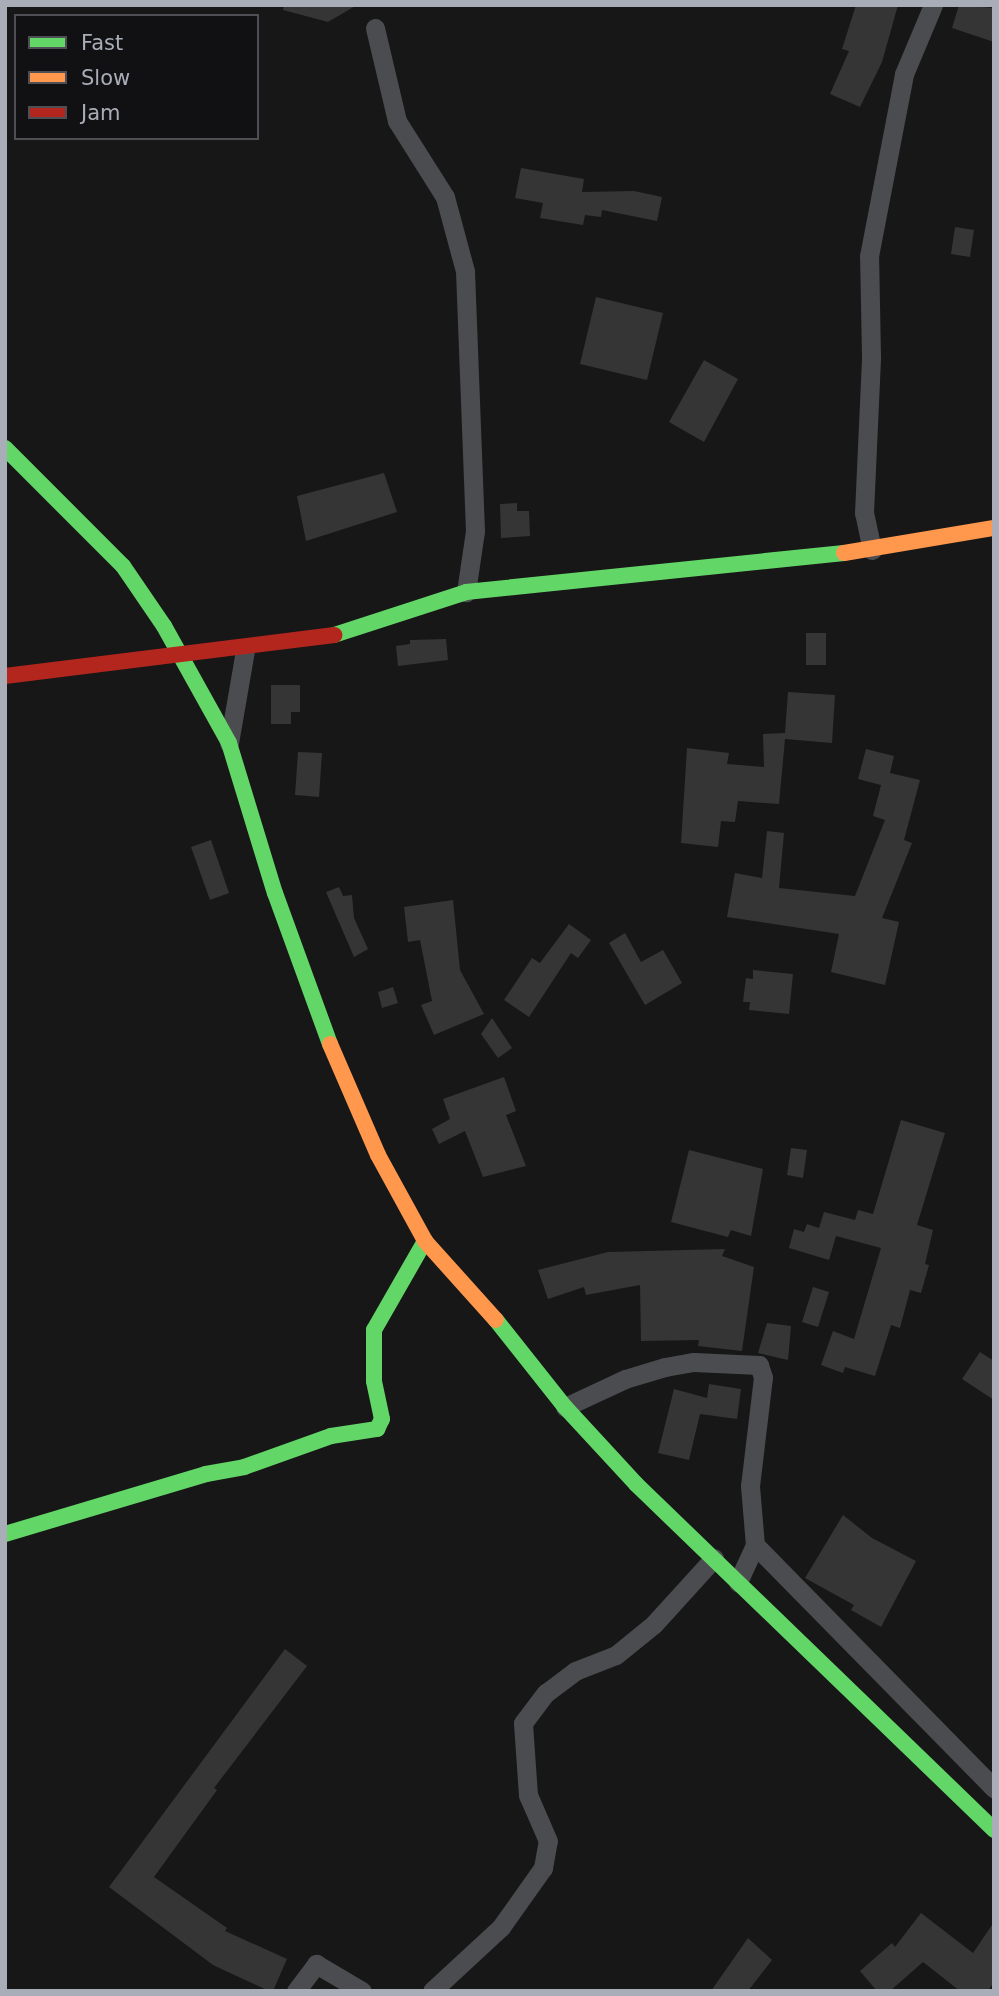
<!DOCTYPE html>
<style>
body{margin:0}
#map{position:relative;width:999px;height:1996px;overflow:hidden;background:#171717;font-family:"DejaVu Sans",sans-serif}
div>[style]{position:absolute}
.building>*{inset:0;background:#353536}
.street>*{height:19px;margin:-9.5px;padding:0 9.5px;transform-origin:9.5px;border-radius:9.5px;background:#4b4c50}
.fast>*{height:16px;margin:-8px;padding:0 8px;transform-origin:8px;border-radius:8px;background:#63d668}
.slow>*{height:16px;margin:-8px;padding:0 8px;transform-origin:8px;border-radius:8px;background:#ff974d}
.jam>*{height:16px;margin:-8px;padding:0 8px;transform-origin:8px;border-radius:8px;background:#b3261e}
span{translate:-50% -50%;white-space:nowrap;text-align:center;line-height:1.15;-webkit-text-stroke:5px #111113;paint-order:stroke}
.frame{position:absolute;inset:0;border:7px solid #a8adb8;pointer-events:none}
.legend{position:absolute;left:14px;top:14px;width:245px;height:126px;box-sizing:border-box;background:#111113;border:2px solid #4d4f55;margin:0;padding:9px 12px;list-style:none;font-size:21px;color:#a8adb8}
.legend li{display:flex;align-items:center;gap:14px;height:35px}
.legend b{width:35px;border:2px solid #4d4f55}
</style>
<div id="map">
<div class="building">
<div style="clip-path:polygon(284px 5px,357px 5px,328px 22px,283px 10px)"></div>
<div style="clip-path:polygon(856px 5px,898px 5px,882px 62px,860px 107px,830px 94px,849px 51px,842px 49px)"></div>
<div style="clip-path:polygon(959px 5px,994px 8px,994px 42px,952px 28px)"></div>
<div style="clip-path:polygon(521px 168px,584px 179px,582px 192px,634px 191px,662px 197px,657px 221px,602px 210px,601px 217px,585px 215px,583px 225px,540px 218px,543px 203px,515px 198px)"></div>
<div style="clip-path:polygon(955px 227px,974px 230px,970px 257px,951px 254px)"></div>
<div style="clip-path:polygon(596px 297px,663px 313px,647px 380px,580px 364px)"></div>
<div style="clip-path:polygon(704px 360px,738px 379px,704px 442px,669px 422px)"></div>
<div style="clip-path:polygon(384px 473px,397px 512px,306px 541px,297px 496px)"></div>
<div style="clip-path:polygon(517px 503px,517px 511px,529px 511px,530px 536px,501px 538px,500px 504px)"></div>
<div style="clip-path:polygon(806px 633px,826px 633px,826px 665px,806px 665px)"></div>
<div style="clip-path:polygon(446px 639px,448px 660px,398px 666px,396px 646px,410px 644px,410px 640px)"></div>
<div style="clip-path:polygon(271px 685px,300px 685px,300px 712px,291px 712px,291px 724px,271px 724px)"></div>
<div style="clip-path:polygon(788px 692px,835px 695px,832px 743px,785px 739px,779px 804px,738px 801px,735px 822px,721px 821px,718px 847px,681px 843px,687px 748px,729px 753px,727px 764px,764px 767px,763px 734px,785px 733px)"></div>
<div style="clip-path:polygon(866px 749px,894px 756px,890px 773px,920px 780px,904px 840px,912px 843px,882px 918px,899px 922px,885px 985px,831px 972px,839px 934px,727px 917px,735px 873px,762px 878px,767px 831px,784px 833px,779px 888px,855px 896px,885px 820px,873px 816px,881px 785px,858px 779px)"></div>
<div style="clip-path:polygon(298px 752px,322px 753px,319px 797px,295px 795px)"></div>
<div style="clip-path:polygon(211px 840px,229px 893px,210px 900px,191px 847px)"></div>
<div style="clip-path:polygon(339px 887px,343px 896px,352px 895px,354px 918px,368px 949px,354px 957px,326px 892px)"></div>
<div style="clip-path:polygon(453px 900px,460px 970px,484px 1014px,434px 1035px,421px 1005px,432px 1001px,420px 940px,408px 942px,404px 907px)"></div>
<div style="clip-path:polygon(569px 924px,591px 940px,578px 958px,571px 953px,529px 1017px,504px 1000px,532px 958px,540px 963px)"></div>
<div style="clip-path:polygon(625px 933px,641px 962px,663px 950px,682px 983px,645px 1005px,609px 943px)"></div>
<div style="clip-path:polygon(753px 970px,793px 974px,789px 1014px,749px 1010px,750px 1002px,743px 1002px,746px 978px,753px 979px)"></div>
<div style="clip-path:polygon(393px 987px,398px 1003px,382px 1008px,378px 992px)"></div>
<div style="clip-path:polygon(492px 1018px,512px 1048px,498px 1058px,481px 1034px)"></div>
<div style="clip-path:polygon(504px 1077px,516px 1111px,506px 1115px,526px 1166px,483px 1177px,465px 1131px,439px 1144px,432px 1129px,450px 1119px,443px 1099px)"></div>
<div style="clip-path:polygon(901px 1120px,945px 1133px,917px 1225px,933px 1230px,925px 1264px,929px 1265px,921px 1293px,910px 1290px,900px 1328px,891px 1325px,875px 1376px,845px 1367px,843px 1373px,821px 1365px,833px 1331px,854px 1339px,881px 1248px,836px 1236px,829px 1260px,789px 1248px,794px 1229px,804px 1232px,807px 1224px,819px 1228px,824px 1212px,855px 1220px,858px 1210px,873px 1214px)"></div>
<div style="clip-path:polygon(791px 1148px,807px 1150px,803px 1178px,787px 1175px)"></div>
<div style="clip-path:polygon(689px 1150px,763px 1169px,751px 1236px,731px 1230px,728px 1237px,671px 1222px)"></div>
<div style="clip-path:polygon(725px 1249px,722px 1256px,754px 1267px,742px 1351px,698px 1346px,699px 1340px,641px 1341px,640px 1285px,586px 1295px,584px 1287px,548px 1299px,538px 1270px,608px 1252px)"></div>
<div style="clip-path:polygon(813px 1287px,829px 1292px,818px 1327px,802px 1322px)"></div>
<div style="clip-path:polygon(767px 1323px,791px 1326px,788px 1360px,758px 1353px)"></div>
<div style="clip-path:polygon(980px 1352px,994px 1361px,994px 1400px,962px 1379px)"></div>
<div style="clip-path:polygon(709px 1384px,741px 1389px,737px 1419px,700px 1414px,689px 1460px,658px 1453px,674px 1389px,707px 1398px)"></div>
<div style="clip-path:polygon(843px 1515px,872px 1538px,916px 1561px,881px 1627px,851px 1610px,854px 1605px,805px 1578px)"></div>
<div style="clip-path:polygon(285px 1649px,307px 1666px,214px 1788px,217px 1790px,154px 1877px,227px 1928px,225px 1931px,287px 1959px,273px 1991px,269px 1991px,213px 1965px,109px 1887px)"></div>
<div style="clip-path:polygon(921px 1913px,973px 1953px,994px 1922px,994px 1982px,988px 1991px,960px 1991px,923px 1962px,890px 1991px,877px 1991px,860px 1971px,892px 1943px,895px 1947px)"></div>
<div style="clip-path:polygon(748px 1938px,772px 1960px,748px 1991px,711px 1991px)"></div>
</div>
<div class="street">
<div style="left:375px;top:28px;width:96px;rotate:76.7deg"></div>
<div style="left:397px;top:121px;width:90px;rotate:57.7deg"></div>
<div style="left:445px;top:197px;width:77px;rotate:74.9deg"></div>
<div style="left:465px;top:271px;width:260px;rotate:87.8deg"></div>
<div style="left:475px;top:531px;width:62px;rotate:98.4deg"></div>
<div style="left:872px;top:550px;width:38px;rotate:-102deg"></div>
<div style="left:864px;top:513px;width:157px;rotate:-87.4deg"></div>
<div style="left:871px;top:356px;width:100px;rotate:-91.1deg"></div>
<div style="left:869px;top:256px;width:185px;rotate:-79.1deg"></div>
<div style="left:904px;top:74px;width:75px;rotate:-67.2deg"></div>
<div style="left:229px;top:743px;width:94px;rotate:-80.2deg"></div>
<div style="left:565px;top:1407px;width:66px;rotate:-25deg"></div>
<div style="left:625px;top:1379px;width:42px;rotate:-16.7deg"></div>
<div style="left:665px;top:1367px;width:29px;rotate:-10deg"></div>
<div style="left:694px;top:1362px;width:65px;rotate:2.6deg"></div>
<div style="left:759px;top:1365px;width:13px;rotate:72deg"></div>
<div style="left:763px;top:1377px;width:110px;rotate:96.8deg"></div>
<div style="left:750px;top:1486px;width:59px;rotate:85.2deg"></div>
<div style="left:755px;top:1545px;width:41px;rotate:114.7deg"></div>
<div style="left:755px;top:1545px;width:341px;rotate:45.5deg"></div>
<div style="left:296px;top:1991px;width:34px;rotate:-53deg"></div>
<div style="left:316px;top:1964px;width:53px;rotate:30.4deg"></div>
<div style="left:432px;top:1991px;width:94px;rotate:-42.8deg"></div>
<div style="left:501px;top:1927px;width:72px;rotate:-54.6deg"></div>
<div style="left:543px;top:1868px;width:27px;rotate:-80deg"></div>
<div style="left:548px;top:1841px;width:50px;rotate:-113.5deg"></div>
<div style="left:528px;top:1795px;width:72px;rotate:-94deg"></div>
<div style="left:523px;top:1723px;width:38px;rotate:-53deg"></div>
<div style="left:546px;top:1693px;width:36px;rotate:-37deg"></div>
<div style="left:575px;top:1671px;width:44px;rotate:-21.3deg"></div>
<div style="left:616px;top:1655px;width:49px;rotate:-39.2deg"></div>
<div style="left:654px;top:1624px;width:89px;rotate:-47.7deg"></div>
</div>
<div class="fast">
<div style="left:5px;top:448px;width:167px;rotate:45deg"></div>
<div style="left:123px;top:566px;width:73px;rotate:55.7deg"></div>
<div style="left:164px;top:626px;width:134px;rotate:60.9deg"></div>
<div style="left:229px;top:743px;width:157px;rotate:73deg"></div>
<div style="left:275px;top:893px;width:161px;rotate:70deg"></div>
<div style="left:334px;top:635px;width:139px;rotate:-18deg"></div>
<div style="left:466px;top:592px;width:380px;rotate:-5.9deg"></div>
<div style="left:496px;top:1320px;width:111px;rotate:51.6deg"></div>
<div style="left:565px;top:1407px;width:105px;rotate:47.3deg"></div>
<div style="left:636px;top:1484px;width:498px;rotate:44deg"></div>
<div style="left:5px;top:1534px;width:210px;rotate:-16.6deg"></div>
<div style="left:206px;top:1474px;width:39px;rotate:-10deg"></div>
<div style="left:244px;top:1467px;width:92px;rotate:-19.6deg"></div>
<div style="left:331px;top:1436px;width:47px;rotate:-8.7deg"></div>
<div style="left:377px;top:1429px;width:11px;rotate:-63deg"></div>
<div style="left:382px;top:1419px;width:39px;rotate:-102deg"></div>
<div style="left:374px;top:1381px;width:51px;rotate:-90deg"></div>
<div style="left:374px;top:1330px;width:103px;rotate:-60.2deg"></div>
</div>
<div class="slow">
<div style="left:844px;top:553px;width:152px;rotate:-9.5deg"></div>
<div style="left:330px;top:1044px;width:121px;rotate:66.6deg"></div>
<div style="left:378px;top:1155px;width:98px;rotate:61.3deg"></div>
<div style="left:425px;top:1241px;width:106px;rotate:48.1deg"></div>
</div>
<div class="jam">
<div style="left:5px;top:676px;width:332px;rotate:-7.1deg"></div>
</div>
<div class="frame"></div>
<ul class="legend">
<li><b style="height:9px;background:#63d668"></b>Fast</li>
<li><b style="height:9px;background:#ff974d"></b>Slow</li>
<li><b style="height:9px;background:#b3261e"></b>Jam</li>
</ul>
</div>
